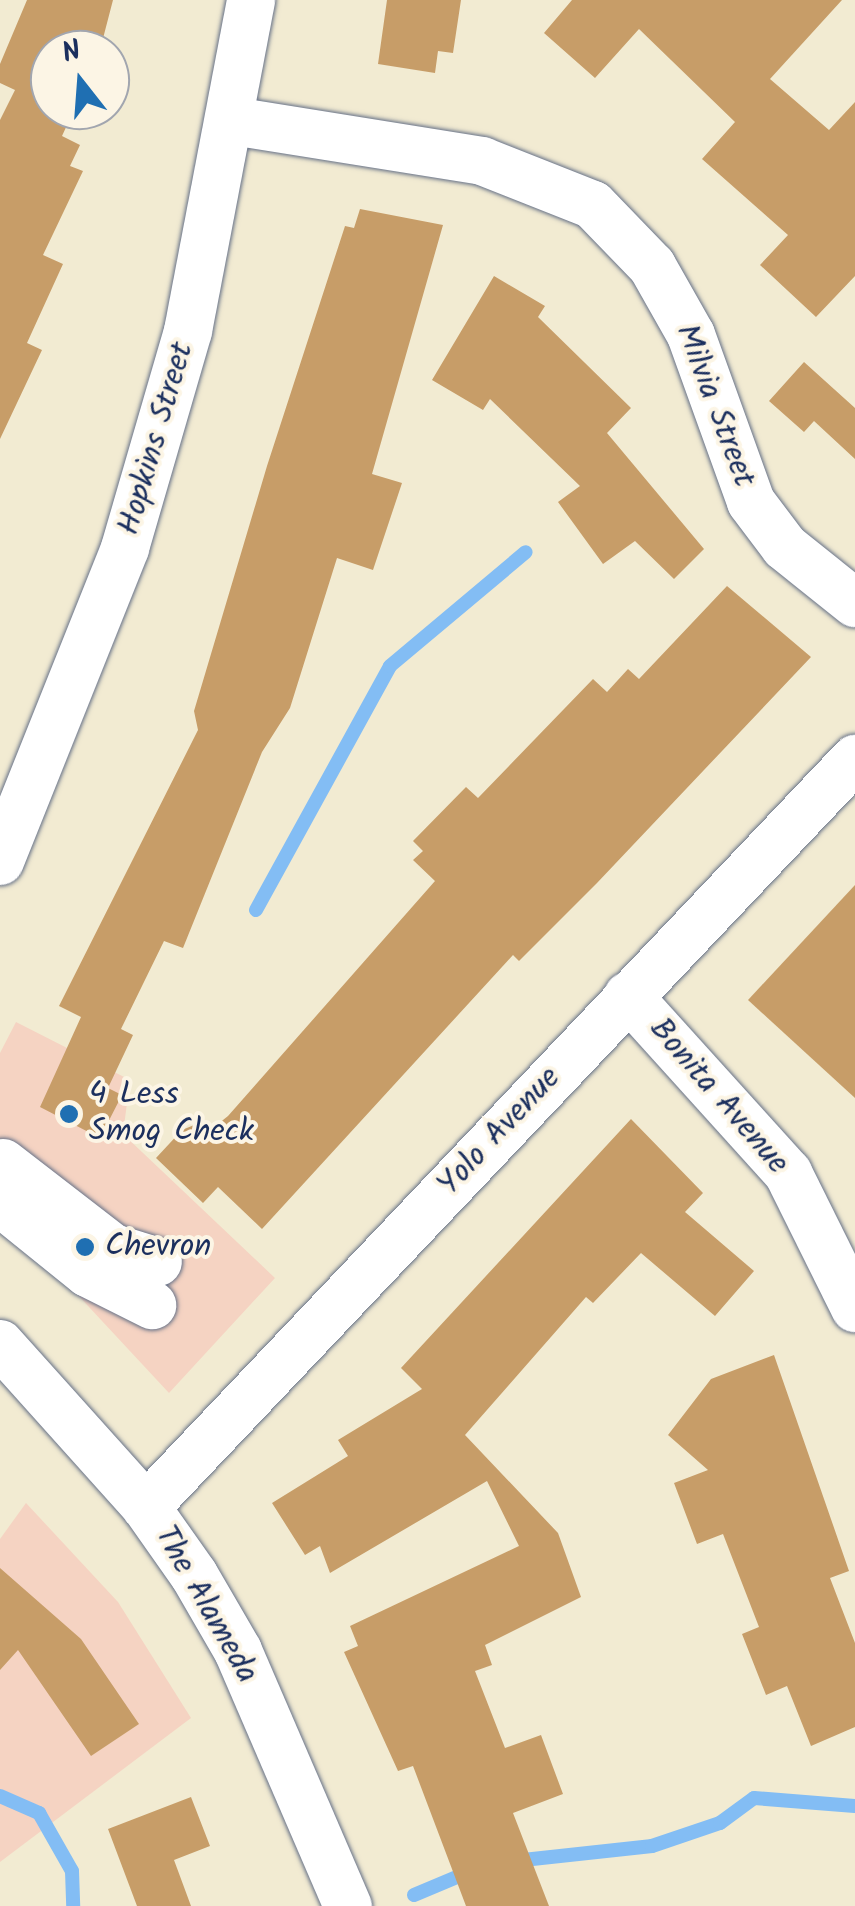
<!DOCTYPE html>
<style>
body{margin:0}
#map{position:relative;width:855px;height:1906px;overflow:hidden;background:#f2ebd2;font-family:Kalam,sans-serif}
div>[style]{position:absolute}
.built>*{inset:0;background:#f5d3c2}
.stream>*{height:14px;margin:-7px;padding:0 7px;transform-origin:7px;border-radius:7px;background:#83bdf4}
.building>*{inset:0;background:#c79d68}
.roads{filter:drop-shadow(0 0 2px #667187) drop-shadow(0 0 2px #667187)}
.minor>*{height:48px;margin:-24px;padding:0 24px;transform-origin:24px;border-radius:24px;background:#fff}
.dots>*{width:28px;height:28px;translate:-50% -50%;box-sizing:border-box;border:5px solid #fcf5e5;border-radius:50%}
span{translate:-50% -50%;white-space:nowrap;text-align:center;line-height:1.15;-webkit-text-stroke:8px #fcf5e5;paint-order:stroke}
.street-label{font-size:32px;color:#1b2f5e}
.poi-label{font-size:32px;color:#1b2f5e}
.left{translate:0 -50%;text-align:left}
.north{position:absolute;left:30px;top:30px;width:100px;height:100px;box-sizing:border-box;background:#fcf5e5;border:2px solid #a2a6af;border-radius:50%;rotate:343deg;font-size:28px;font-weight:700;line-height:40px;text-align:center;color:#1b2f5e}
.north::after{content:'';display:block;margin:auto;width:35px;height:45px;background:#1f6fb2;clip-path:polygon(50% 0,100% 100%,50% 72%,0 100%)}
</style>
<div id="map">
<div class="built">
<div style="clip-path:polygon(16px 1022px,130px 1080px,123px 1134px,275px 1278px,169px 1393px,62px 1278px,0 1231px,0 1053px)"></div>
<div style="clip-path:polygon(26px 1503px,118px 1602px,191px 1718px,0 1862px,0 1539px)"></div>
</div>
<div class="stream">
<div style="left:256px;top:910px;width:278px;rotate:-61.2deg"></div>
<div style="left:390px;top:666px;width:177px;rotate:-40deg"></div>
<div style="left:0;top:1796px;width:43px;rotate:23.6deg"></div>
<div style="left:39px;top:1813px;width:67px;rotate:60.4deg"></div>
<div style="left:72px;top:1871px;width:35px;rotate:88deg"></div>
<div style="left:514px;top:1861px;width:139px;rotate:-6.2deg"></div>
<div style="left:652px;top:1846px;width:72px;rotate:-18.7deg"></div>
<div style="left:720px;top:1823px;width:42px;rotate:-36.3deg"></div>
<div style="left:754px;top:1798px;width:101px;rotate:4.5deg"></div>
<div style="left:414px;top:1895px;width:62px;rotate:-22.8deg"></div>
</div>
<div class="building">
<div style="clip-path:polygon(27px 0,113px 0,100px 50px,50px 50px,50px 110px,74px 110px,62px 136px,80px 145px,70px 166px,83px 171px,43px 255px,63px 264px,27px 343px,42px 350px,0 439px,0 120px,15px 90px,0 83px,0 64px)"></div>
<div style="clip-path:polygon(387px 0,461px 0,453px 53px,438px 51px,435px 73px,378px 64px)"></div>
<div style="clip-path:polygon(572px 0,842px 0,770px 79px,829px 130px,855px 102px,855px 276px,816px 317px,760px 265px,788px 235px,702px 159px,735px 122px,639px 29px,595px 78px,544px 33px)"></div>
<div style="clip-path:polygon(360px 209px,443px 225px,372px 474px,402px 483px,373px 570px,337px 558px,290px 708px,262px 752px,183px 948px,164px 941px,121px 1029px,133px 1035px,108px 1088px,122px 1095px,100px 1138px,40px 1107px,81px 1017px,59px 1006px,198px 730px,194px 711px,267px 466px,345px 226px,354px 228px)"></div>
<div style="clip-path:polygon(494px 276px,545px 306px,538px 317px,631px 408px,607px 433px,704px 549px,674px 579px,635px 541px,603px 564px,558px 502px,580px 486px,490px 399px,483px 410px,432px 380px)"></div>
<div style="clip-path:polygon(804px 362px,855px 408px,855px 459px,814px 421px,804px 432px,769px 401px)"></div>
<div style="clip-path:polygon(727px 586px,811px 657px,597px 883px,519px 961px,513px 955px,262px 1229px,218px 1187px,203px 1203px,156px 1158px,182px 1130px,199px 1123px,208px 1132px,228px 1116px,435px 881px,413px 860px,423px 851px,413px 841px,466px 787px,478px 798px,593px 679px,607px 692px,628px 669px,639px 679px)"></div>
<div style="clip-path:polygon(855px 885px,855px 1098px,748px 1000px)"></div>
<div style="clip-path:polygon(631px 1119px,703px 1193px,685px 1212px,754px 1271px,715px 1316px,641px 1253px,593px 1303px,586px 1297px,465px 1435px,558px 1533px,581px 1597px,485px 1645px,492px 1665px,475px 1671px,505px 1748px,541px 1735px,563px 1794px,513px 1813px,549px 1906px,466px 1906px,413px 1766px,398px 1771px,344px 1652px,358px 1646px,350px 1626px,519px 1546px,487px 1481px,330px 1573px,320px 1546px,305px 1555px,272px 1503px,348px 1456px,338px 1440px,422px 1389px,401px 1368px)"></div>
<div style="clip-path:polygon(774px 1355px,849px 1571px,830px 1578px,855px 1643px,855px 1727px,811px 1746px,787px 1686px,766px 1695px,742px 1634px,759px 1627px,723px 1534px,697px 1544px,674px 1483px,708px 1470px,668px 1435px,711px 1379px)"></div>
<div style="clip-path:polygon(0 1568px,81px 1639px,139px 1724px,91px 1756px,18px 1650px,0 1670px)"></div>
<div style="clip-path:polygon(191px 1797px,210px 1846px,174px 1860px,191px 1906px,137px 1906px,108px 1829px)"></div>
</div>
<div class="roads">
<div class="minor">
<div style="left:233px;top:121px;width:252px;rotate:9.1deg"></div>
<div style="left:482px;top:161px;width:119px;rotate:21.6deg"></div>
<div style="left:593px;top:205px;width:85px;rotate:46deg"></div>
<div style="left:652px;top:266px;width:79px;rotate:60.5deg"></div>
<div style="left:691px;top:335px;width:177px;rotate:70.2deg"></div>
<div style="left:751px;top:502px;width:56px;rotate:52.9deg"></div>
<div style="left:785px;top:547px;width:90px;rotate:38.7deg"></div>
<div style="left:0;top:861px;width:337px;rotate:-68.2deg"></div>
<div style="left:125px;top:548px;width:226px;rotate:-73.8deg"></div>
<div style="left:188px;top:331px;width:337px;rotate:-79.2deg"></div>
<div style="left:628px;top:996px;width:239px;rotate:47.9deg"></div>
<div style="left:788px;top:1173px;width:151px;rotate:63.6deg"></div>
<div style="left:3px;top:1163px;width:139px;rotate:37.7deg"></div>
<div style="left:113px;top:1248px;width:47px;rotate:17.3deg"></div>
<div style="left:0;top:1202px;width:113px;rotate:38.9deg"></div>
<div style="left:88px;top:1273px;width:72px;rotate:26.6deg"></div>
<div style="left:0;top:1344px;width:219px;rotate:48.1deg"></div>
<div style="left:146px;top:1507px;width:83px;rotate:54.8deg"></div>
<div style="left:194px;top:1575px;width:88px;rotate:59.9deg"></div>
<div style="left:238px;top:1651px;width:278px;rotate:66.7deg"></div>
<div style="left:146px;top:1507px;width:1031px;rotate:-46.53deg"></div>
</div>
</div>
<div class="dots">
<div style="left:69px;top:1114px;background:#1f6fb2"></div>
<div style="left:85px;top:1247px;background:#1f6fb2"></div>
</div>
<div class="street-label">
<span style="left:714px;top:406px;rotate:69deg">Milvia Street</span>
<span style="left:157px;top:439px;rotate:-74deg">Hopkins Street</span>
<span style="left:718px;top:1097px;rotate:49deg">Bonita Avenue</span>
<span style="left:500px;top:1132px;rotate:-47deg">Yolo Avenue</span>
<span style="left:205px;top:1605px;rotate:60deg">The Alameda</span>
</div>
<div class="poi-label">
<span class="left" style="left:89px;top:1114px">4 Less<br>Smog Check</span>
<span class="left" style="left:105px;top:1247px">Chevron</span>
</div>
<div class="north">N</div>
</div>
